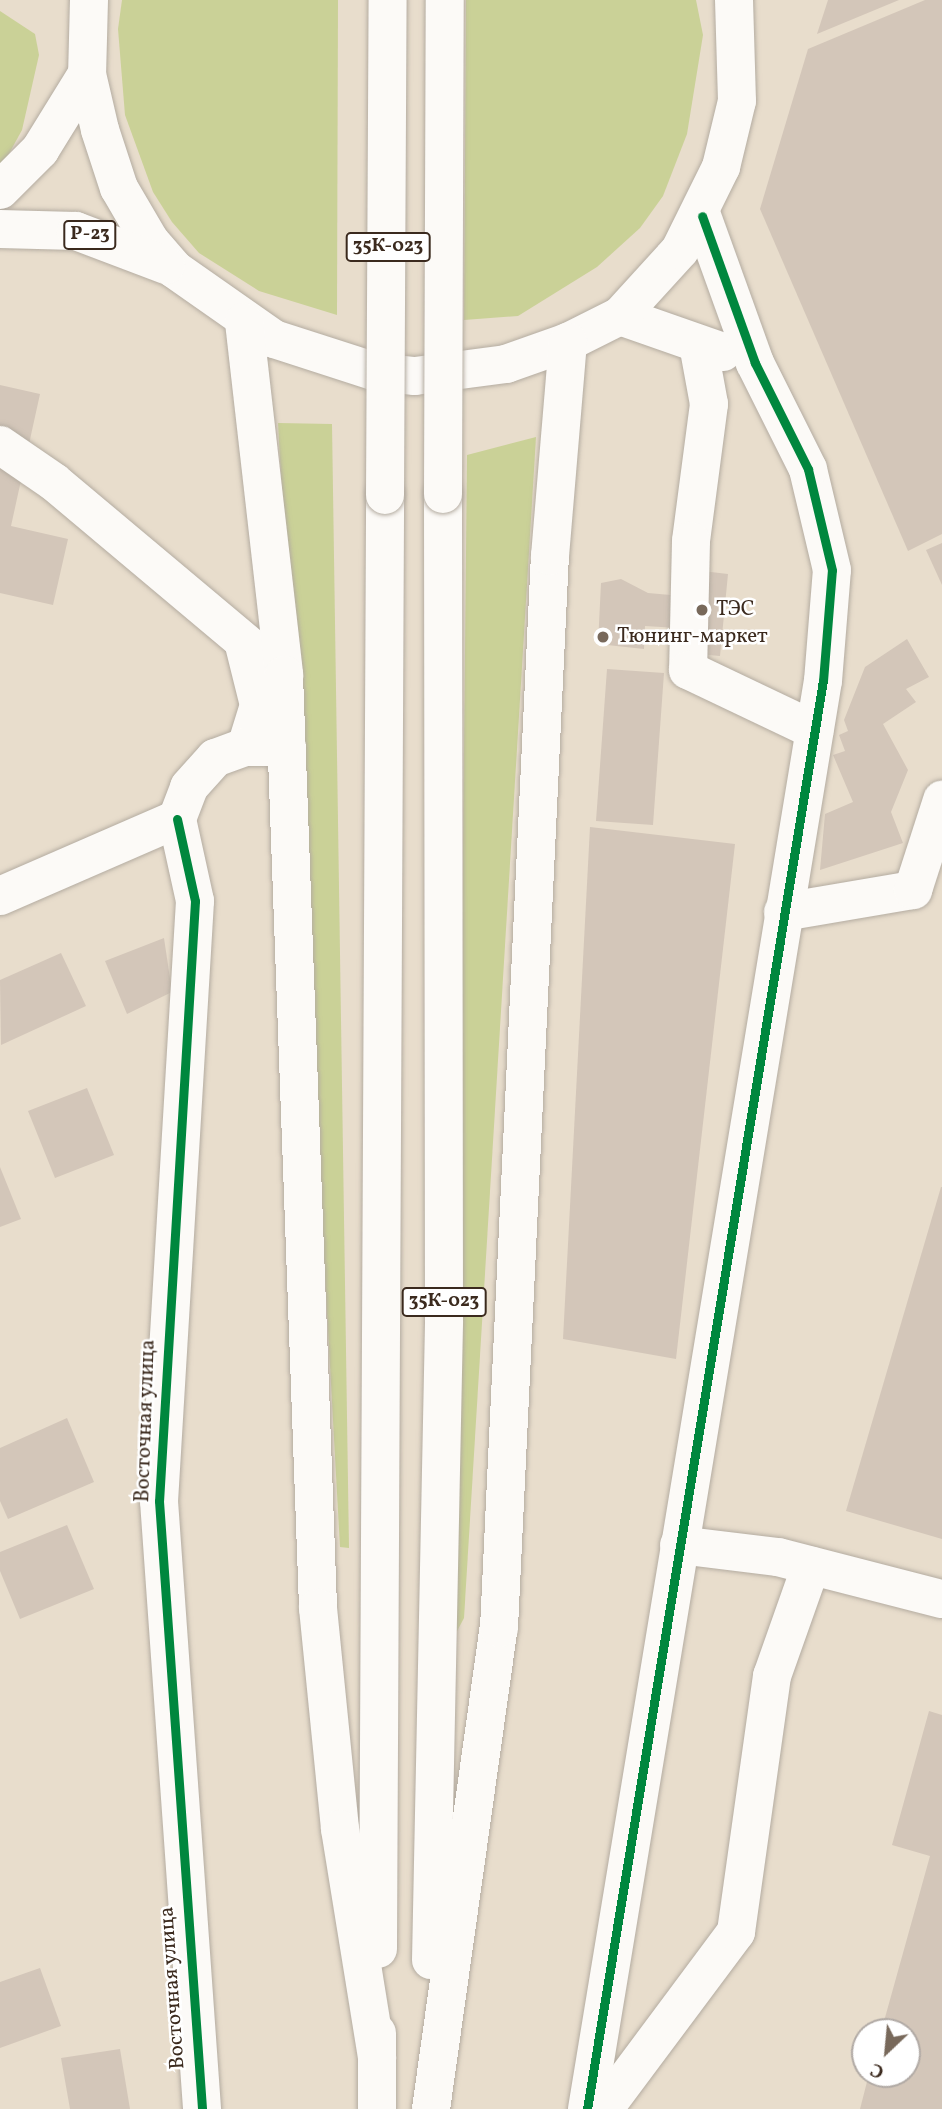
<!DOCTYPE html>
<meta charset="utf-8">
<style>
body{margin:0}
#map{position:relative;width:942px;height:2109px;overflow:hidden;background:#e8ddcc;font-family:Vollkorn,serif}
div>[style]{position:absolute}
.green>*{inset:0;background:#cad197}
.building>*{inset:0;background:#d3c6b9}
.roads{filter:drop-shadow(0 0 2px #b4aca1) drop-shadow(0 0 2px #b4aca1)}
.minor>*{height:38px;margin:-19px;padding:0 19px;transform-origin:19px;border-radius:19px;background:#fcfaf7}
.major>*{height:38px;margin:-19px;padding:0 19px;transform-origin:19px;border-radius:19px;background:#fcfaf7}
.bridges{filter:drop-shadow(0 0 2px #b4aca1) drop-shadow(0 0 2px #b4aca1)}
.major-bridge>*{height:38px;margin:-19px;padding:0 19px;transform-origin:19px;border-radius:19px;background:#fcfaf7}
.cycleway>*{height:9px;margin:-4.5px;padding:0 4.5px;transform-origin:4.5px;border-radius:4.5px;background:#00873e}
.dots>*{width:19px;height:19px;translate:-50% -50%;box-sizing:border-box;border:4px solid #fff;border-radius:50%}
span{translate:-50% -50%;white-space:nowrap;text-align:center;line-height:1.15;-webkit-text-stroke:5px #fff;paint-order:stroke}
.shield-label span{padding:2px 5px;background:#fff;border:2px solid;border-radius:5px;-webkit-text-stroke-width:0}
.shield-label{font-size:19px;color:#3b2a1e;font-weight:700}
.poi-label{font-size:21px;color:#3b2a1e}
.left{translate:0 -50%;text-align:left}
.street-label{font-size:21px;color:#3b2a1e}
.north{position:absolute;left:851px;top:2018px;width:70px;height:70px;box-sizing:border-box;background:#fff;border:2px solid #b1aaa5;border-radius:50%;rotate:206deg;font-size:19px;font-weight:700;line-height:28px;text-align:center;color:#3b2a1e}
.north::after{content:'';display:block;margin:auto;width:24px;height:32px;background:#78695b;clip-path:polygon(50% 0,100% 100%,50% 72%,0 100%)}
</style>
<div id="map">
<div class="green">
<div style="clip-path:polygon(122px 0,338px 0,337px 315px,259px 291px,199px 253px,172px 222px,153px 192px,125px 115px,118px 29px)"></div>
<div style="clip-path:polygon(466px 0,696px 0,703px 35px,687px 134px,663px 196px,640px 228px,597px 267px,518px 316px,464px 320px)"></div>
<div style="clip-path:polygon(0 11px,35px 34px,39px 55px,22px 130px,0 170px)"></div>
<div style="clip-path:polygon(278px 423px,332px 424px,349px 1548px,340px 1547px)"></div>
<div style="clip-path:polygon(536px 437px,464px 1618px,455px 1635px,467px 455px)"></div>
</div>
<div class="building">
<div style="clip-path:polygon(828px 0,899px 0,817px 34px)"></div>
<div style="clip-path:polygon(925px 0,942px 0,942px 534px,908px 551px,760px 209px,808px 49px)"></div>
<div style="clip-path:polygon(0 385px,40px 394px,11px 526px,68px 539px,53px 605px,0 593px)"></div>
<div style="clip-path:polygon(942px 543px,942px 585px,926px 550px)"></div>
<div style="clip-path:polygon(685px 569px,728px 574px,720px 656px,675px 652px,677px 628px,645px 626px,644px 649px,598px 644px,601px 583px,621px 579px,648px 593px,682px 596px)"></div>
<div style="clip-path:polygon(907px 639px,929px 677px,906px 689px,916px 702px,883px 724px,908px 770px,891px 812px,903px 843px,820px 870px,825px 814px,853px 802px,833px 755px,845px 751px,839px 735px,848px 731px,844px 720px,865px 667px)"></div>
<div style="clip-path:polygon(607px 669px,664px 673px,653px 825px,596px 821px)"></div>
<div style="clip-path:polygon(590px 827px,735px 844px,676px 1359px,563px 1339px)"></div>
<div style="clip-path:polygon(164px 938px,172px 992px,127px 1014px,105px 961px)"></div>
<div style="clip-path:polygon(61px 953px,86px 1006px,1px 1045px,0 980px)"></div>
<div style="clip-path:polygon(87px 1088px,114px 1155px,55px 1178px,28px 1111px)"></div>
<div style="clip-path:polygon(0 1167px,21px 1219px,0 1227px)"></div>
<div style="clip-path:polygon(941px 1187px,942px 1187px,942px 1539px,846px 1511px)"></div>
<div style="clip-path:polygon(67px 1418px,94px 1482px,8px 1519px,0 1501px,0 1448px)"></div>
<div style="clip-path:polygon(67px 1525px,94px 1589px,20px 1619px,0 1571px,0 1552px)"></div>
<div style="clip-path:polygon(929px 1711px,942px 1715px,942px 2109px,860px 2109px,869px 2074px,907px 2074px,907px 2032px,881px 2032px,930px 1856px,892px 1845px)"></div>
<div style="clip-path:polygon(40px 1968px,61px 2026px,0 2048px,0 1982px)"></div>
<div style="clip-path:polygon(120px 2049px,130px 2109px,70px 2109px,61px 2058px)"></div>
</div>
<div class="roads">
<div class="minor">
<div style="left:620px;top:316px;width:109px;rotate:19.3deg"></div>
<div style="left:698px;top:344px;width:61px;rotate:79.6deg"></div>
<div style="left:709px;top:404px;width:138px;rotate:97.5deg"></div>
<div style="left:691px;top:541px;width:129px;rotate:91.3deg"></div>
<div style="left:688px;top:670px;width:140px;rotate:25.5deg"></div>
<div style="left:0;top:445px;width:65px;rotate:34.4deg"></div>
<div style="left:54px;top:482px;width:300px;rotate:40deg"></div>
<div style="left:244px;top:645px;width:62px;rotate:76deg"></div>
<div style="left:259px;top:705px;width:44px;rotate:107.2deg"></div>
<div style="left:177px;top:819px;width:84px;rotate:77.6deg"></div>
<div style="left:195px;top:901px;width:601px;rotate:93.43deg"></div>
<div style="left:159px;top:1501px;width:610px;rotate:85.95deg"></div>
<div style="left:0;top:896px;width:193px;rotate:-23.5deg"></div>
<div style="left:177px;top:819px;width:34px;rotate:-69deg"></div>
<div style="left:189px;top:787px;width:39px;rotate:-48deg"></div>
<div style="left:215px;top:758px;width:33px;rotate:-20deg"></div>
<div style="left:246px;top:747px;width:41px"></div>
<div style="left:783px;top:912px;width:132px;rotate:-9.6deg"></div>
<div style="left:913px;top:890px;width:95px;rotate:-72.1deg"></div>
<div style="left:679px;top:1545px;width:100px;rotate:6.9deg"></div>
<div style="left:778px;top:1557px;width:169px;rotate:14.4deg"></div>
<div style="left:587px;top:2109px;width:1447px;rotate:-80.62deg"></div>
<div style="left:823px;top:681px;width:111px;rotate:-85.4deg"></div>
<div style="left:832px;top:570px;width:104px;rotate:-103.4deg"></div>
<div style="left:808px;top:469px;width:119px;rotate:-116.6deg"></div>
<div style="left:755px;top:363px;width:156px;rotate:-109.8deg"></div>
<div style="left:604px;top:2109px;width:221px;rotate:-53.3deg"></div>
<div style="left:736px;top:1932px;width:259px;rotate:-82deg"></div>
<div style="left:772px;top:1676px;width:117px;rotate:-70.5deg"></div>
</div>
<div class="major">
<div style="left:89px;top:0;width:74px;rotate:91.5deg"></div>
<div style="left:87px;top:74px;width:57px;rotate:76.9deg"></div>
<div style="left:100px;top:130px;width:61px;rotate:71.9deg"></div>
<div style="left:119px;top:188px;width:61px;rotate:59.7deg"></div>
<div style="left:150px;top:241px;width:37px;rotate:49deg"></div>
<div style="left:174px;top:269px;width:122px;rotate:35deg"></div>
<div style="left:274px;top:339px;width:107px;rotate:17.9deg"></div>
<div style="left:376px;top:372px;width:39px;rotate:6deg"></div>
<div style="left:415px;top:376px;width:92px;rotate:-7.5deg"></div>
<div style="left:506px;top:364px;width:66px;rotate:-19.5deg"></div>
<div style="left:568px;top:342px;width:58px;rotate:-26.6deg"></div>
<div style="left:620px;top:316px;width:89px;rotate:-47.7deg"></div>
<div style="left:680px;top:250px;width:93px;rotate:-63.7deg"></div>
<div style="left:721px;top:167px;width:68px;rotate:-76.4deg"></div>
<div style="left:737px;top:101px;width:101px;rotate:-91.7deg"></div>
<div style="left:0;top:190px;width:57px;rotate:-45deg"></div>
<div style="left:40px;top:150px;width:89px;rotate:-58.3deg"></div>
<div style="left:0;top:229px;width:76px;rotate:1.5deg"></div>
<div style="left:76px;top:231px;width:96px;rotate:20.7deg"></div>
<div style="left:244px;top:322px;width:355px;rotate:83.5deg"></div>
<div style="left:284px;top:675px;width:934px;rotate:87.91deg"></div>
<div style="left:318px;top:1608px;width:222px;rotate:84.3deg"></div>
<div style="left:340px;top:1829px;width:231px;rotate:80.8deg"></div>
<div style="left:378px;top:1949px;width:1454px;rotate:-89.72deg"></div>
<div style="left:431px;top:1960px;width:639px;rotate:-88.83deg"></div>
<div style="left:444px;top:1321px;width:827px;rotate:-90.07deg"></div>
<div style="left:377px;top:2033px;width:76px;rotate:90deg"></div>
<div style="left:431px;top:2109px;width:486px;rotate:-82deg"></div>
<div style="left:499px;top:1628px;width:1073px;rotate:-87.28deg"></div>
<div style="left:550px;top:556px;width:215px;rotate:-85.2deg"></div>
</div>
</div>
<div class="bridges">
<div class="major-bridge">
<div style="left:443px;top:494px;width:494px;rotate:-89.8deg"></div>
<div style="left:385px;top:495px;width:495px;rotate:-89.7deg"></div>
</div>
</div>
<div class="cycleway">
<div style="left:177px;top:819px;width:84px;rotate:77.6deg"></div>
<div style="left:195px;top:901px;width:601px;rotate:93.43deg"></div>
<div style="left:159px;top:1501px;width:610px;rotate:85.95deg"></div>
<div style="left:587px;top:2109px;width:1447px;rotate:-80.62deg"></div>
<div style="left:823px;top:681px;width:111px;rotate:-85.4deg"></div>
<div style="left:832px;top:570px;width:104px;rotate:-103.4deg"></div>
<div style="left:808px;top:469px;width:119px;rotate:-116.6deg"></div>
<div style="left:755px;top:363px;width:156px;rotate:-109.8deg"></div>
</div>
<div class="dots">
<div style="left:702px;top:610px;background:#78695b"></div>
<div style="left:603px;top:637px;background:#78695b"></div>
</div>
<div class="shield-label">
<span style="left:90px;top:235px">Р-23</span>
<span style="left:388px;top:247px">35К-023</span>
<span style="left:444px;top:1302px">35К-023</span>
</div>
<div class="poi-label">
<span class="left" style="left:716px;top:610px">ТЭС</span>
<span class="left" style="left:617px;top:637px">Тюнинг-маркет</span>
</div>
<div class="street-label">
<span style="left:146px;top:1421px;rotate:-88deg">Восточная улица</span>
<span style="left:173px;top:1988px;rotate:-94deg">Восточная улица</span>
</div>
<div class="north">С</div>
</div>
